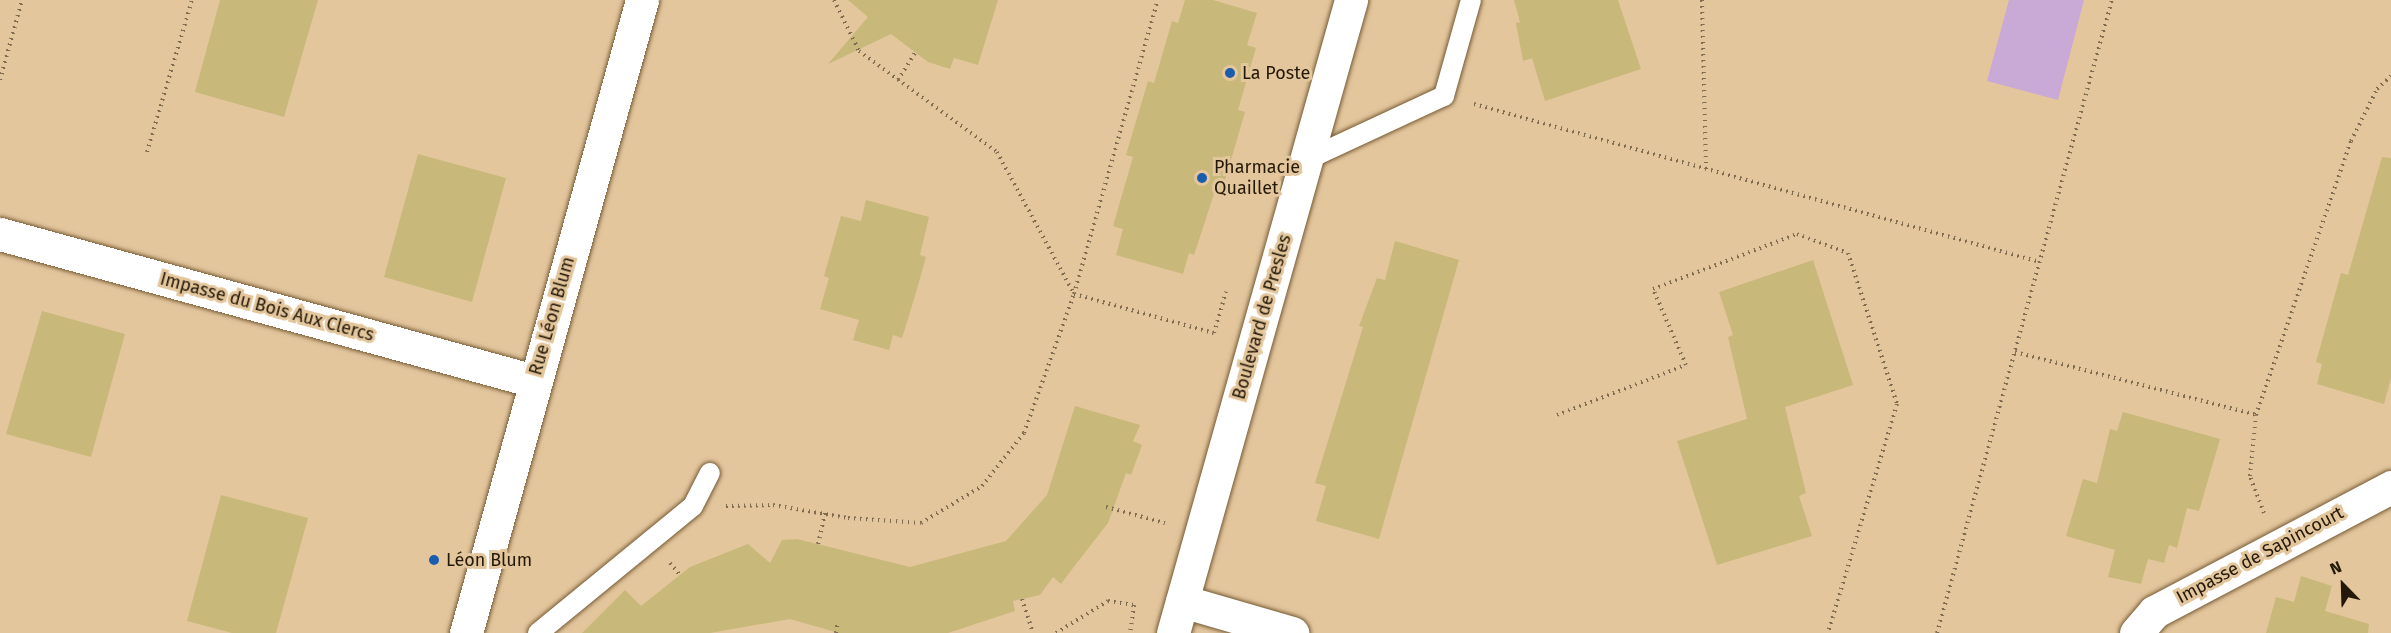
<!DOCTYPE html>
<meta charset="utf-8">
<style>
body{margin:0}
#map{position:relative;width:2391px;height:633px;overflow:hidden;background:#e4c69d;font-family:"Fira Sans",sans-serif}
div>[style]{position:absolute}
.green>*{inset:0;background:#c9a9d6}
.building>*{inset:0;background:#c8b879}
.path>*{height:4px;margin-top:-2px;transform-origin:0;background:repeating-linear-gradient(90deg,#806c50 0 1.5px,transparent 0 6px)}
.roads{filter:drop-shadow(0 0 2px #755b35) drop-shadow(0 0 2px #755b35)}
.lane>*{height:20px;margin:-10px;padding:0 10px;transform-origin:10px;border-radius:10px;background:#fff}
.street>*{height:33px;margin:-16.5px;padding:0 16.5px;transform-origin:16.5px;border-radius:16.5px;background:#fff}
.secondary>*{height:33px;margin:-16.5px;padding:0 16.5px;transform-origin:16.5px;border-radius:16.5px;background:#fff}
.dots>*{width:16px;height:16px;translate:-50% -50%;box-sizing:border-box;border:3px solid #e4c69d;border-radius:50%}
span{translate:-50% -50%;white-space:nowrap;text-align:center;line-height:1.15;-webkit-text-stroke:6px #e4c69d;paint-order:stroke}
.poi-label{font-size:18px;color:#241909}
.left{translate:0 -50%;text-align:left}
.street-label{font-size:18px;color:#241909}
.north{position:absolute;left:2313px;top:555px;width:60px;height:60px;-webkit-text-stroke:4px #e4c69d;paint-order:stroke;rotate:337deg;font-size:16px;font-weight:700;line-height:24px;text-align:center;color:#241909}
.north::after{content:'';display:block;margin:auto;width:21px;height:27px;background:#241909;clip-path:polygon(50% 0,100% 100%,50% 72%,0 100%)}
</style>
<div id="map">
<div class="green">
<div style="clip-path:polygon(2009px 0,2084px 0,2058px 100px,1987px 81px)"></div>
</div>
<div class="building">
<div style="clip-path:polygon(220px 0,318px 0,284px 117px,195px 92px)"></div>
<div style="clip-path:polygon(848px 0,998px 0,978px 65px,954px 58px,950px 69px,928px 62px,891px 34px,828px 64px,868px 17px)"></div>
<div style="clip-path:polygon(1185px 0,1213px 0,1257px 13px,1247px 45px,1256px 48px,1238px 110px,1245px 112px,1231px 160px,1221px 193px,1215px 191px,1194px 255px,1189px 253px,1183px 274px,1116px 255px,1123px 229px,1113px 226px,1133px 157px,1126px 155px,1148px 81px,1154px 83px,1172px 21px,1178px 23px)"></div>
<div style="clip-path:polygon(1514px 0,1618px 0,1641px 69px,1545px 101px,1532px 58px,1523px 61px,1516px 23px,1520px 22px)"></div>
<div style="clip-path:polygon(418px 154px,506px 178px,472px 302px,384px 277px)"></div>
<div style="clip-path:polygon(2382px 157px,2391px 158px,2391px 378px,2384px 404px,2317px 384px,2322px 364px,2316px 362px,2341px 273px,2348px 275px)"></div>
<div style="clip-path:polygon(866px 200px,929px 217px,920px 255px,926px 257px,915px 296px,902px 338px,893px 335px,889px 350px,853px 340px,859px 320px,820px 309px,829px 278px,824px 276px,841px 216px,861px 221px)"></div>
<div style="clip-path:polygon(1395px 241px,1459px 260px,1379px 539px,1316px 521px,1326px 486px,1315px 483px,1363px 327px,1359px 326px,1377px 278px,1385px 280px)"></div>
<div style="clip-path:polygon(1813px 260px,1853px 385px,1785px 407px,1806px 493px,1799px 496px,1812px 536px,1717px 565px,1677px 441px,1747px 419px,1728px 337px,1733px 335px,1719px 292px)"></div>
<div style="clip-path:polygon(42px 311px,125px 334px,91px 457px,6px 434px)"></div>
<div style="clip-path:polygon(1075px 406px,1140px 425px,1133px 441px,1142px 445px,1131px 475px,1126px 473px,1108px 523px,1076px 564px,1061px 584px,1053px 577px,1040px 595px,1013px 601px,1015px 611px,948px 633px,839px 633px,790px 619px,710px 633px,582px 633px,625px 590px,641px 606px,690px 567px,748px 544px,770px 563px,782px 540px,797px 539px,910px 567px,1006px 541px,1047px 495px)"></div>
<div style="clip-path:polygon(2123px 412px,2220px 439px,2199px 511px,2187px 508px,2177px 548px,2169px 545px,2164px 563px,2148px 559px,2141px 584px,2108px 577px,2115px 550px,2066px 536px,2083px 479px,2097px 483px,2110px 429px,2117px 431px)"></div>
<div style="clip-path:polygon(221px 495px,308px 518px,276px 633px,232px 633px,187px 621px)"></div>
<div style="clip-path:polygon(2301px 576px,2332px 586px,2325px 611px,2369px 624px,2368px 633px,2266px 633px,2276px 597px,2294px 602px)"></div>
</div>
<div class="path">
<div style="left:834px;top:0;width:57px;rotate:63.9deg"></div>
<div style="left:859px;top:51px;width:171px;rotate:36.2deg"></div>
<div style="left:997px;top:152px;width:162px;rotate:61.5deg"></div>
<div style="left:1074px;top:294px;width:145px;rotate:15.6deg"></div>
<div style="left:1214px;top:333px;width:43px;rotate:-73.7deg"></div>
<div style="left:1702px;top:0;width:169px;rotate:88.6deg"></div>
<div style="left:0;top:80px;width:83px;rotate:-74.6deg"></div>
<div style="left:898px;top:80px;width:36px;rotate:-58deg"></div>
<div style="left:1474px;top:104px;width:588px;rotate:15.6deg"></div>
<div style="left:147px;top:152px;width:159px;rotate:-73.5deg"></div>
<div style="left:2015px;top:352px;width:249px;rotate:14.6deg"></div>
<div style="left:1557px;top:415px;width:138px;rotate:-21.2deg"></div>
<div style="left:1686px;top:365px;width:83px;rotate:-113.5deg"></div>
<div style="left:1653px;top:289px;width:154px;rotate:-20.9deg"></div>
<div style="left:1797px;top:234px;width:54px;rotate:20.4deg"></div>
<div style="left:1848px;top:253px;width:159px;rotate:72deg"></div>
<div style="left:1897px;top:404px;width:239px;rotate:106.8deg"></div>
<div style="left:726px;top:506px;width:47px;rotate:-1.2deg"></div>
<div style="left:773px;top:505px;width:76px;rotate:9.8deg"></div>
<div style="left:848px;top:518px;width:73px;rotate:3.9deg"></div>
<div style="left:921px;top:523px;width:71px;rotate:-31.2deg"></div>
<div style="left:982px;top:486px;width:68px;rotate:-51.6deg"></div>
<div style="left:1024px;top:433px;width:148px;rotate:-70.2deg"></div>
<div style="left:1074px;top:294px;width:306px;rotate:-74.1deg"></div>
<div style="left:1106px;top:507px;width:61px;rotate:15.2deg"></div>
<div style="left:2264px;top:513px;width:40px;rotate:-111deg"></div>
<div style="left:2250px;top:476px;width:61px;rotate:-84.4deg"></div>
<div style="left:2256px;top:415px;width:290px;rotate:-70.9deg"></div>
<div style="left:2351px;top:141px;width:58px;rotate:-63.4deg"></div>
<div style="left:2377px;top:89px;width:19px;rotate:-43deg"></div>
<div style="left:818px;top:544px;width:32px;rotate:-77deg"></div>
<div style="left:670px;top:563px;width:16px;rotate:50deg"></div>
<div style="left:1022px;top:599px;width:36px;rotate:72deg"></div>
<div style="left:836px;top:633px;width:11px;rotate:-80deg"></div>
<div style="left:1056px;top:633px;width:61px;rotate:-31.6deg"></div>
<div style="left:1108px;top:601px;width:26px;rotate:9deg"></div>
<div style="left:1134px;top:605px;width:28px;rotate:98deg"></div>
<div style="left:1937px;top:633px;width:657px;rotate:-74.55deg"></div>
</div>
<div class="roads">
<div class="lane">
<div style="left:1306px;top:160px;width:152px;rotate:-24.9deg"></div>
<div style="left:1444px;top:96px;width:100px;rotate:-74.3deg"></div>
<div style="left:538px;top:633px;width:200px;rotate:-39.3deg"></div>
<div style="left:693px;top:506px;width:37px;rotate:-63deg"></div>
</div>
<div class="street">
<div style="left:0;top:234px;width:554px;rotate:15.39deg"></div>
<div style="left:1182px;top:601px;width:115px;rotate:16.2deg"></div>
<div style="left:466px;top:633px;width:657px;rotate:-74.46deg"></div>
<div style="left:2136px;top:633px;width:28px;rotate:-49deg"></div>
<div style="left:2154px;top:612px;width:268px;rotate:-27.8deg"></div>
</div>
<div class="secondary">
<div style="left:1173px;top:633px;width:658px;rotate:-74.29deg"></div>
</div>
</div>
<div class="dots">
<div style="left:1230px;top:73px;background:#1a5dad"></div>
<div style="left:1202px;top:178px;background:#1a5dad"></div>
<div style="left:434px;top:560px;background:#1a5dad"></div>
</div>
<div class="poi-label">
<span class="left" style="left:1242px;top:73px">La Poste</span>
<span class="left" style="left:1214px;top:178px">Pharmacie<br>Quaillet</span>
<span class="left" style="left:446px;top:560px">Léon Blum</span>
</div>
<div class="street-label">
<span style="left:267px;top:307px;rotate:15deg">Impasse du Bois Aux Clercs</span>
<span style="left:552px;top:316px;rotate:-74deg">Rue Léon Blum</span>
<span style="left:1262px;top:317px;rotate:-74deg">Boulevard de Presles</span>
<span style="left:2260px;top:555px;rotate:-28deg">Impasse de Sapincourt</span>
</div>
<div class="north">N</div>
</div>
